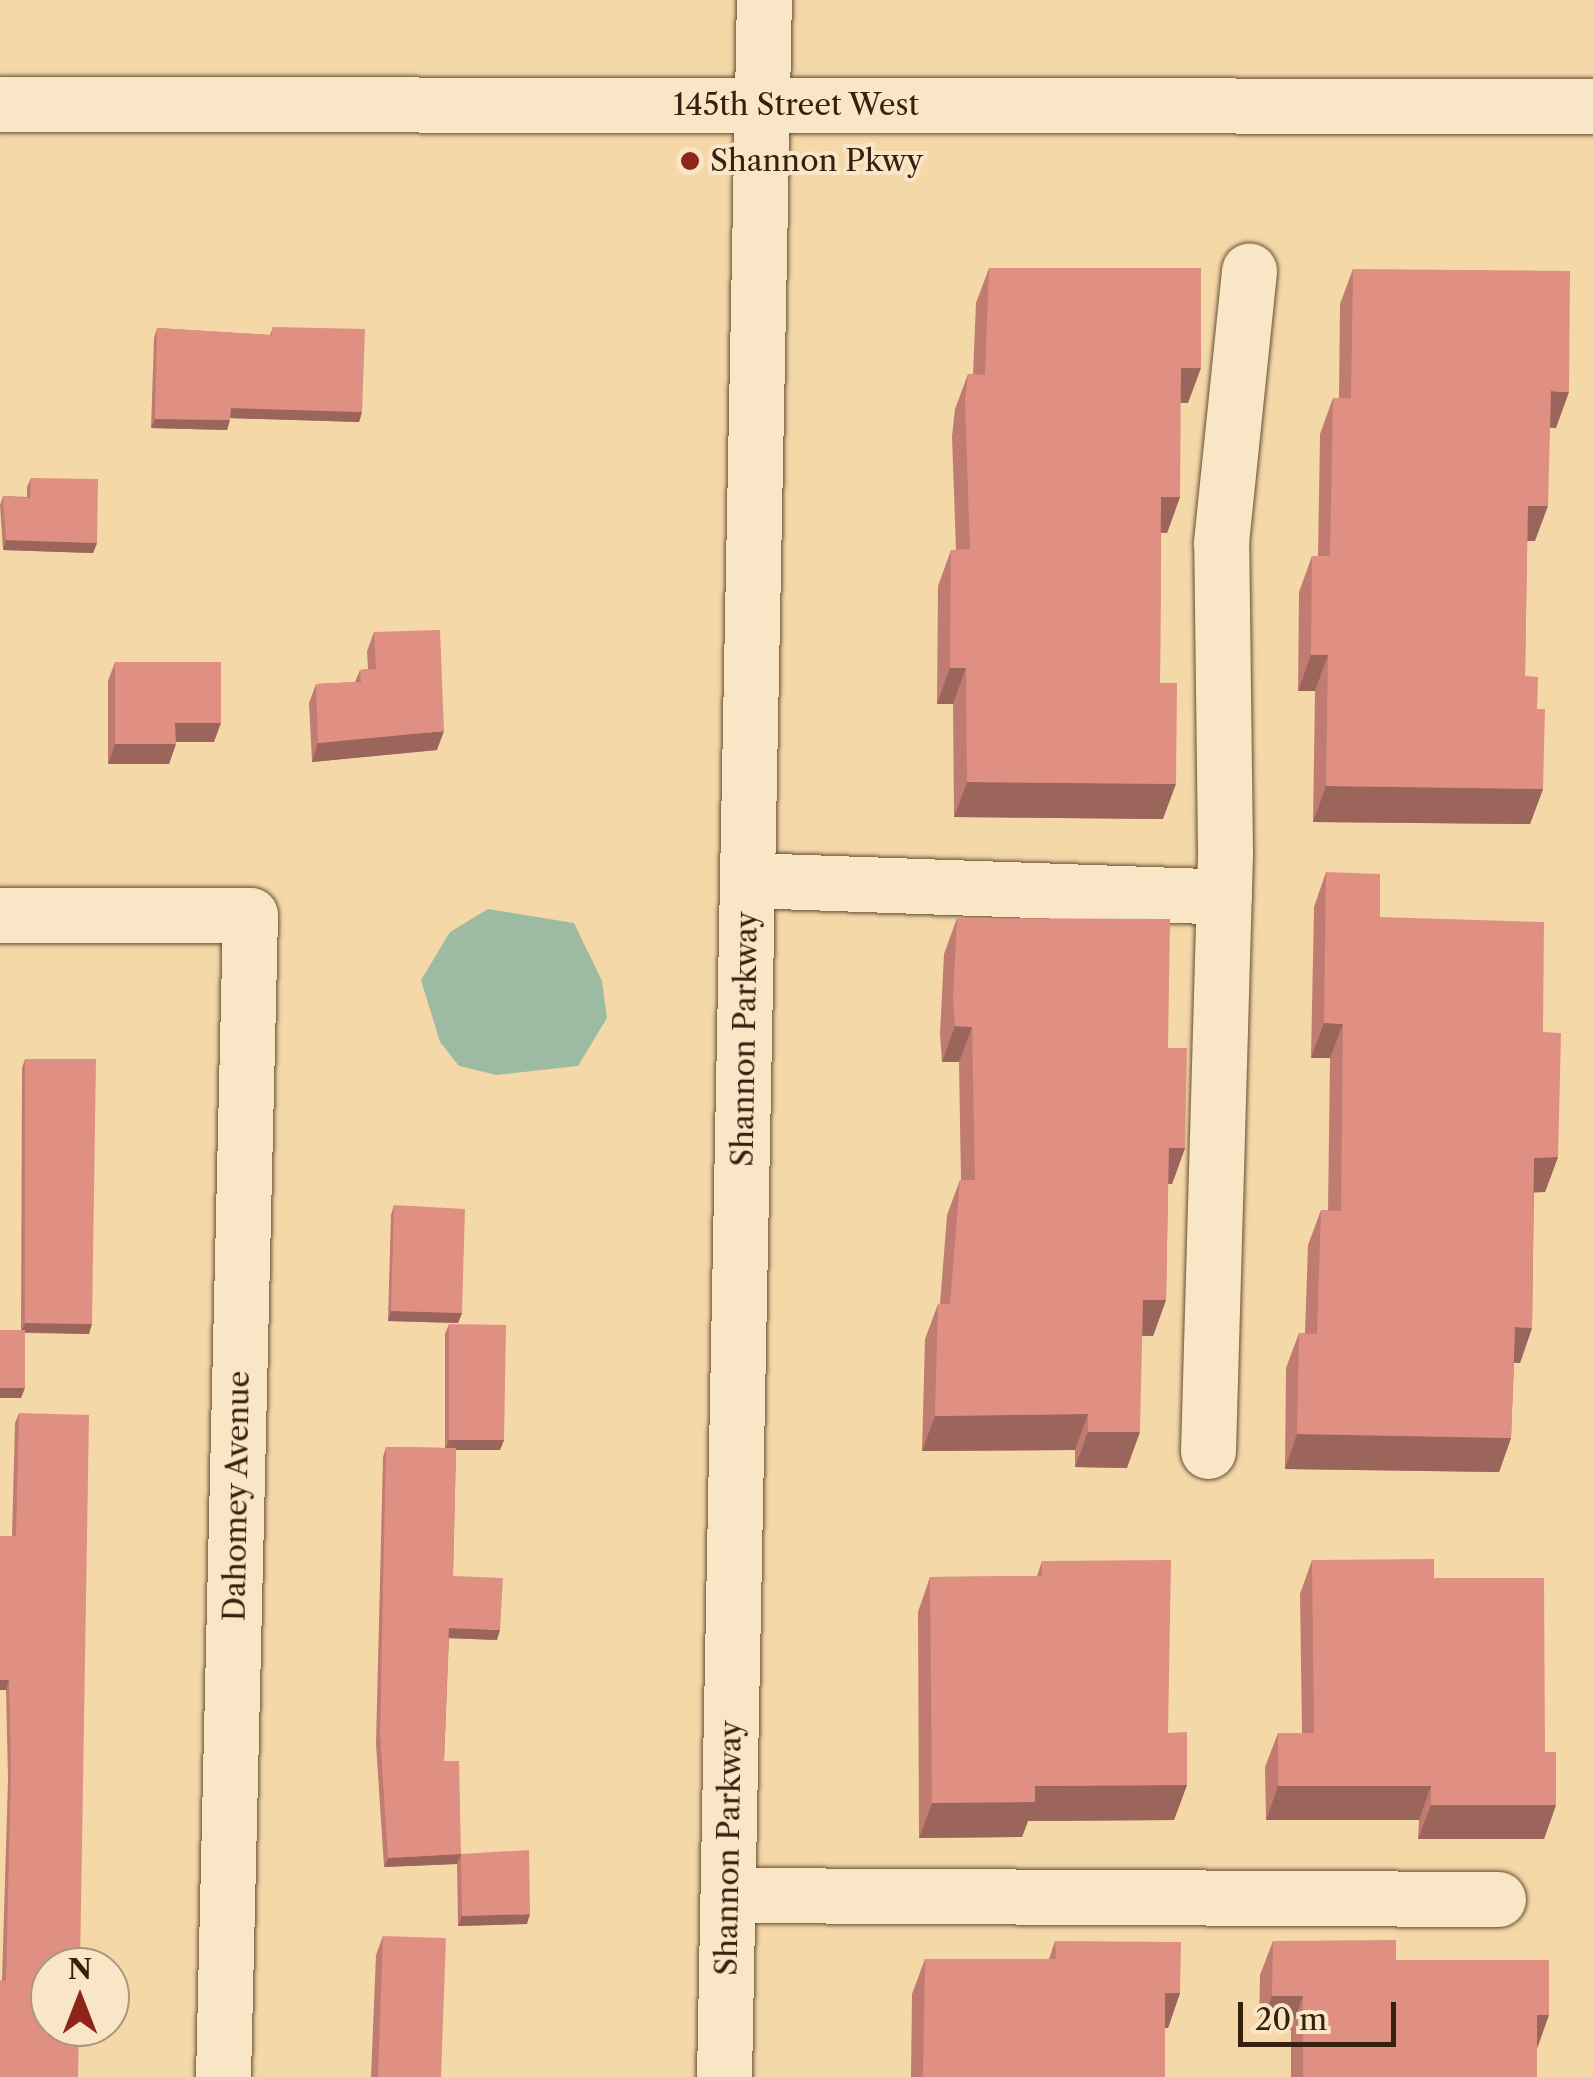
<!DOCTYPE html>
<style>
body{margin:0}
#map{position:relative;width:1593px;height:2077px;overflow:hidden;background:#f5d8a8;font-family:"Libre Caslon Text",serif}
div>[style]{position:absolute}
.water>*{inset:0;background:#9dbba3}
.roads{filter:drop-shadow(0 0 2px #664e34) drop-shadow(0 0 2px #664e34)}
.minor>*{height:55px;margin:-27.5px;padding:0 27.5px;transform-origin:27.5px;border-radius:27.5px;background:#f8e6c6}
.wall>*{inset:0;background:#c07c71}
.shaded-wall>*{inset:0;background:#9c655c}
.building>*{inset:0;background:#df9083}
.dots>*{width:28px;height:28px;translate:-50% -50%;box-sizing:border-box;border:5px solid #f8e6c6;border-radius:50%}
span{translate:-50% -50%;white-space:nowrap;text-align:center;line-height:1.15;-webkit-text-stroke:8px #f8e6c6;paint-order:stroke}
.street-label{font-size:30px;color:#36200e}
.poi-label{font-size:30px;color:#36200e}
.left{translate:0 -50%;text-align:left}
.north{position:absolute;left:30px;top:1947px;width:100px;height:100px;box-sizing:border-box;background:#f8e6c6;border:2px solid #aa977c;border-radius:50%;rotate:0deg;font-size:28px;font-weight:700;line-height:40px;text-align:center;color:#36200e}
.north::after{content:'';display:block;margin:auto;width:35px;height:45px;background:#8f2418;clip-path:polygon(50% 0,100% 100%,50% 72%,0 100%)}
.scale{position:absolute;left:1238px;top:2002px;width:158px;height:45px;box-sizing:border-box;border:5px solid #36200e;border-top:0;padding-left:12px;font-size:30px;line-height:35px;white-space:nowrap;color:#36200e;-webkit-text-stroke:8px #f8e6c6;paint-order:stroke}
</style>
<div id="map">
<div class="water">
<div style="clip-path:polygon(488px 909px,574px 923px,602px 981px,607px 1018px,578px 1066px,497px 1075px,459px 1066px,440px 1042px,421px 980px,450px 932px)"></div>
</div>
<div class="roads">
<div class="minor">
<div style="left:0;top:104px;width:1593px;rotate:0.07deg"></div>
<div style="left:748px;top:880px;width:476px;rotate:2deg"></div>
<div style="left:0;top:915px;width:250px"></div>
<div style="left:250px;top:915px;width:1162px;rotate:91.33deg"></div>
<div style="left:1208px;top:1451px;width:599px;rotate:-88.37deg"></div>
<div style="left:1225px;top:852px;width:310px;rotate:-90.7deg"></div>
<div style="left:1221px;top:542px;width:273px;rotate:-84.1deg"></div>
<div style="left:728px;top:1895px;width:770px;rotate:0.3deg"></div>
<div style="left:724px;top:2077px;width:2077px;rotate:-88.9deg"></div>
</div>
</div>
<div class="wall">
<div style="clip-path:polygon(989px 268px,1188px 403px,1180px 403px,1180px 497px,1167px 533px,1161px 532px,1160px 683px,1163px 819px,954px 817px,953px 704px,937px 704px,938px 586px,951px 550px,956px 550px,952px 436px,955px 409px,968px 374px,973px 374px,976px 303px)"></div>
<div style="clip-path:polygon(1353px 269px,1556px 428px,1550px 427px,1535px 541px,1527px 541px,1525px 676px,1537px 709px,1543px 789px,1530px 824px,1313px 822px,1315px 691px,1298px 691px,1299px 592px,1312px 556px,1318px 556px,1320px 434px,1333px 398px,1339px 398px,1340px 304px)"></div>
<div style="clip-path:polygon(273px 327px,362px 412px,359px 422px,230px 418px,227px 430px,151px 428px,154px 338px,157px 328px,270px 335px)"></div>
<div style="clip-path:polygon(31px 478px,97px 543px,93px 553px,3px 550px,0 505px,3px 496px,27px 497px,27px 487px)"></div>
<div style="clip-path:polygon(374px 632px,437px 750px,312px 762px,309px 703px,316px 684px,355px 682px,360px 670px,368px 669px,367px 651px)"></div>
<div style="clip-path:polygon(115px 662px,214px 742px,176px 742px,169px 764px,108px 764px,108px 681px)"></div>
<div style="clip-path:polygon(1326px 872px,1380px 917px,1543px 1032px,1558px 1157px,1545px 1192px,1534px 1192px,1532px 1328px,1520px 1363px,1514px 1363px,1511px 1438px,1499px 1472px,1285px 1469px,1286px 1368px,1299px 1333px,1305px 1333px,1308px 1245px,1321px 1210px,1328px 1210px,1330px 1058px,1311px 1058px,1314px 907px)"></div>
<div style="clip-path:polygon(957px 918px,1168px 1048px,1185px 1148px,1172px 1184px,1168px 1184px,1166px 1300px,1153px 1336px,1142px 1336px,1127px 1468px,1075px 1467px,1075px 1450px,922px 1451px,925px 1339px,938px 1304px,940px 1304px,947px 1215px,960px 1180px,961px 1180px,959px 1062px,942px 1062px,940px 1034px,944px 954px)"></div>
<div style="clip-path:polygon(25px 1059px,89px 1334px,25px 1333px,21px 1398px,0 1398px,21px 1330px,22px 1068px)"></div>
<div style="clip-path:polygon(394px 1205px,462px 1313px,458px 1323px,388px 1321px,391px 1215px)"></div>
<div style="clip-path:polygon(449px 1324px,504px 1440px,500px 1450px,456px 1450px,453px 1576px,497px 1640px,449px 1638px,444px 1761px,461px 1854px,527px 1924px,458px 1926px,457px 1864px,384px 1867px,376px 1744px,383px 1457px,386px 1447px,445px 1448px,445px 1334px)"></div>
<div style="clip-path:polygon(19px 1413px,50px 2027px,2px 1981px,8px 1779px,6px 1690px,0 1690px,12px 1536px,15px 1423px)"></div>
<div style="clip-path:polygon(1312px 1560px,1434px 1578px,1556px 1805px,1544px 1839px,1418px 1839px,1419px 1820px,1266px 1820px,1265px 1767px,1278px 1733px,1302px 1733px,1300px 1594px)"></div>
<div style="clip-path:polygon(1042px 1561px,1168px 1733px,1187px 1785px,1174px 1820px,1028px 1821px,1022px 1837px,919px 1838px,918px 1612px,930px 1577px,1037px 1576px)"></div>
<div style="clip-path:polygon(383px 1936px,441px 2077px,371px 2077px,376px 1955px)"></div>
<div style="clip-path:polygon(1055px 1941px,1180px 1993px,1168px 2028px,1165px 2028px,1165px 2077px,911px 2077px,912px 1994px,925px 1959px,1049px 1959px)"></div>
<div style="clip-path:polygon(1273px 1941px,1396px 1960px,1537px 2049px,1537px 2077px,1291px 2077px,1291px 2030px,1259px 2030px,1260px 1975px)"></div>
</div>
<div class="shaded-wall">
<div style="clip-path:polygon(1181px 368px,1201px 368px,1188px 403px,1168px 403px)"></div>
<div style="clip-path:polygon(1551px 391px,1569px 392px,1556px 428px,1538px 427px)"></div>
<div style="clip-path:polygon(231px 408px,362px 412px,359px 422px,227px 418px)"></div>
<div style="clip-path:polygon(155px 419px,230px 420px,227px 430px,151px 428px)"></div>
<div style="clip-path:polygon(1161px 497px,1180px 497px,1167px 533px,1148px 532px)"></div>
<div style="clip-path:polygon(1528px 506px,1548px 506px,1535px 541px,1515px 541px)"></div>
<div style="clip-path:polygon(6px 540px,97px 543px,93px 553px,3px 550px)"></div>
<div style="clip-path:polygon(1311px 655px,1328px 655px,1315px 691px,1298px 691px)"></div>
<div style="clip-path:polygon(950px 668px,966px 668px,953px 704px,937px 704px)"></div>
<div style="clip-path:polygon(175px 723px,221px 723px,214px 742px,168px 742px)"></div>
<div style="clip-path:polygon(444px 731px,437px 750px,312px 762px,318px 743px)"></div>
<div style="clip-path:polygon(115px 744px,176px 744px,169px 764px,108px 764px)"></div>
<div style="clip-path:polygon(967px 782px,1176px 784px,1163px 819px,954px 817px)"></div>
<div style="clip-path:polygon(1326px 786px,1543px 789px,1530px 824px,1313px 822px)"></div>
<div style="clip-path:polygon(1324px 1023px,1343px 1024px,1330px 1058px,1311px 1058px)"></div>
<div style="clip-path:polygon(955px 1026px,972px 1027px,959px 1062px,942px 1062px)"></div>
<div style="clip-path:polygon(1169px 1148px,1185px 1148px,1172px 1184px,1156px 1184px)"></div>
<div style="clip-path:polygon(1558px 1157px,1545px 1192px,1521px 1193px,1534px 1158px)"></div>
<div style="clip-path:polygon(1143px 1300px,1166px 1300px,1153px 1336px,1130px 1335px)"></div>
<div style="clip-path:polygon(391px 1311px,462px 1313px,458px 1323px,388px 1321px)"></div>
<div style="clip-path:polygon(25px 1323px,92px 1324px,89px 1334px,21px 1332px)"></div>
<div style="clip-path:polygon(1515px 1327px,1532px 1328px,1520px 1363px,1502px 1362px)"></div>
<div style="clip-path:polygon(0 1388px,25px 1388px,21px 1398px,0 1398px)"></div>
<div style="clip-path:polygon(1088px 1414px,1075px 1450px,922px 1451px,935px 1416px)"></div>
<div style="clip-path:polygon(1088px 1432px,1140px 1432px,1127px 1468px,1075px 1467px)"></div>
<div style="clip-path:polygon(1297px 1434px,1511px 1438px,1499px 1472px,1285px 1469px)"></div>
<div style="clip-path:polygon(449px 1440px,504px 1440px,500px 1450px,445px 1450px)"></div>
<div style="clip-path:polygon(449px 1628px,500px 1630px,497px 1640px,445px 1638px)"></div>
<div style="clip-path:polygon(0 1680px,9px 1680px,6px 1690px,0 1690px)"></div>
<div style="clip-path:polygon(1187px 1785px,1174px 1820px,1028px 1821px,1022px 1837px,919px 1838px,932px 1803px,1035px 1786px)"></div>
<div style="clip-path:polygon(1278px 1786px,1431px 1786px,1419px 1820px,1266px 1820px)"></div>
<div style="clip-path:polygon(1431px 1805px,1556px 1805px,1544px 1839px,1418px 1839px)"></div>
<div style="clip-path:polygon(461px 1854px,457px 1864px,384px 1867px,388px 1858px)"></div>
<div style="clip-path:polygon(530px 1914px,527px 1924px,458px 1926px,462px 1916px)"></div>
<div style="clip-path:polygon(1165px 1993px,1180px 1993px,1168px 2028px,1152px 2028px)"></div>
<div style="clip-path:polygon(1272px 1996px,1303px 1996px,1291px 2030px,1259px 2030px)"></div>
<div style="clip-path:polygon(1537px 2015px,1549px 2015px,1537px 2049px)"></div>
</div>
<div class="building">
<div style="clip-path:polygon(989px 268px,1201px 268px,1201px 368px,1181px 368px,1180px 497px,1161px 497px,1160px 683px,1177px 683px,1176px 784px,967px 782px,966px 668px,950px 668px,951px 550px,970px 549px,965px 401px,968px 374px,985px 375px)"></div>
<div style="clip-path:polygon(1353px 269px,1570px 271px,1569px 392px,1551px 391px,1548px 506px,1528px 506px,1525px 676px,1538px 677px,1537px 709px,1545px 709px,1543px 789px,1326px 786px,1328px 655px,1311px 655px,1312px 556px,1330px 556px,1333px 398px,1351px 398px)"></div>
<div style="clip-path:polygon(273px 327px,365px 329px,362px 412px,231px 408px,230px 420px,155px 419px,157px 328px,272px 335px)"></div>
<div style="clip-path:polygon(31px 478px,98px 479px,97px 543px,6px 540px,3px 496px,30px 498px)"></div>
<div style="clip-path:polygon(440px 630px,444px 731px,318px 743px,316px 684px,361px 682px,360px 670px,376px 669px,374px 632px)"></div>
<div style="clip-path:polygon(115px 662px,221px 662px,221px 723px,175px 723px,176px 744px,115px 744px)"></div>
<div style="clip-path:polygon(1326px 872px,1380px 874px,1380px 917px,1544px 922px,1543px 1032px,1561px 1033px,1558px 1157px,1534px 1158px,1532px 1328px,1515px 1327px,1511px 1438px,1297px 1434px,1299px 1333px,1317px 1334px,1321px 1210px,1341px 1211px,1343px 1024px,1324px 1023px)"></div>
<div style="clip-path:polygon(957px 918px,1170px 919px,1168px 1048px,1187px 1048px,1185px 1148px,1169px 1148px,1166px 1300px,1143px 1300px,1140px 1432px,1088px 1432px,1088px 1414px,935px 1416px,938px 1304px,950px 1304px,960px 1180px,975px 1180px,972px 1027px,955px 1026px,953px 998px)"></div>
<div style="clip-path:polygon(25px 1059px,96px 1059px,92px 1324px,25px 1323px)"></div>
<div style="clip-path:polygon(394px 1205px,465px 1209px,462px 1313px,391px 1311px)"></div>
<div style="clip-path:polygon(449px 1324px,506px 1325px,504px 1440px,449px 1440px)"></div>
<div style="clip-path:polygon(0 1330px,25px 1330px,25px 1388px,0 1388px)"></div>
<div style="clip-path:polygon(19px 1413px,89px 1415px,80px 1967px,50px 1967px,50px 2027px,79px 2027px,78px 2077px,0 2077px,0 1980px,6px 1981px,11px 1769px,9px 1680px,0 1680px,0 1536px,16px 1536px)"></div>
<div style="clip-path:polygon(386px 1447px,456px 1448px,453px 1576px,503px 1578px,500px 1630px,449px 1628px,444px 1761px,459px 1761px,461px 1854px,388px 1858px,380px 1734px)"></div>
<div style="clip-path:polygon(1434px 1559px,1434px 1578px,1544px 1578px,1545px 1752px,1556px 1752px,1556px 1805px,1431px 1805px,1431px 1786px,1278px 1786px,1278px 1733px,1314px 1733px,1312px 1560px)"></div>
<div style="clip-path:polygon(1171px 1560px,1168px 1733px,1187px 1732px,1187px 1785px,1035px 1786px,1035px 1802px,932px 1803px,930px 1577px,1042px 1576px,1042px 1561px)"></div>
<div style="clip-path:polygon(529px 1850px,530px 1914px,462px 1916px,461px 1854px)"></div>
<div style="clip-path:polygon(383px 1936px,446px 1938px,441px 2077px,378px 2077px)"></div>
<div style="clip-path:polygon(1396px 1940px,1396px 1960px,1549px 1960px,1549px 2015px,1537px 2015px,1537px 2077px,1303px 2077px,1303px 1996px,1272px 1996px,1273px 1941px)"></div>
<div style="clip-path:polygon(1055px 1941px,1181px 1942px,1180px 1993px,1165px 1993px,1165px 2077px,923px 2077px,925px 1959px,1056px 1959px)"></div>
</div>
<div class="dots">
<div style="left:690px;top:161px;background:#8f2418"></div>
</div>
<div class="street-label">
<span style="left:796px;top:105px">145th Street West</span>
<span style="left:745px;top:1039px;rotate:-89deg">Shannon Parkway</span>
<span style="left:237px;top:1496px;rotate:-89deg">Dahomey Avenue</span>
<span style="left:729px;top:1848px;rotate:-89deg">Shannon Parkway</span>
</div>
<div class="poi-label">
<span class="left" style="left:710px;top:161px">Shannon Pkwy</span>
</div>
<div class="north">N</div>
<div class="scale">20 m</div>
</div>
